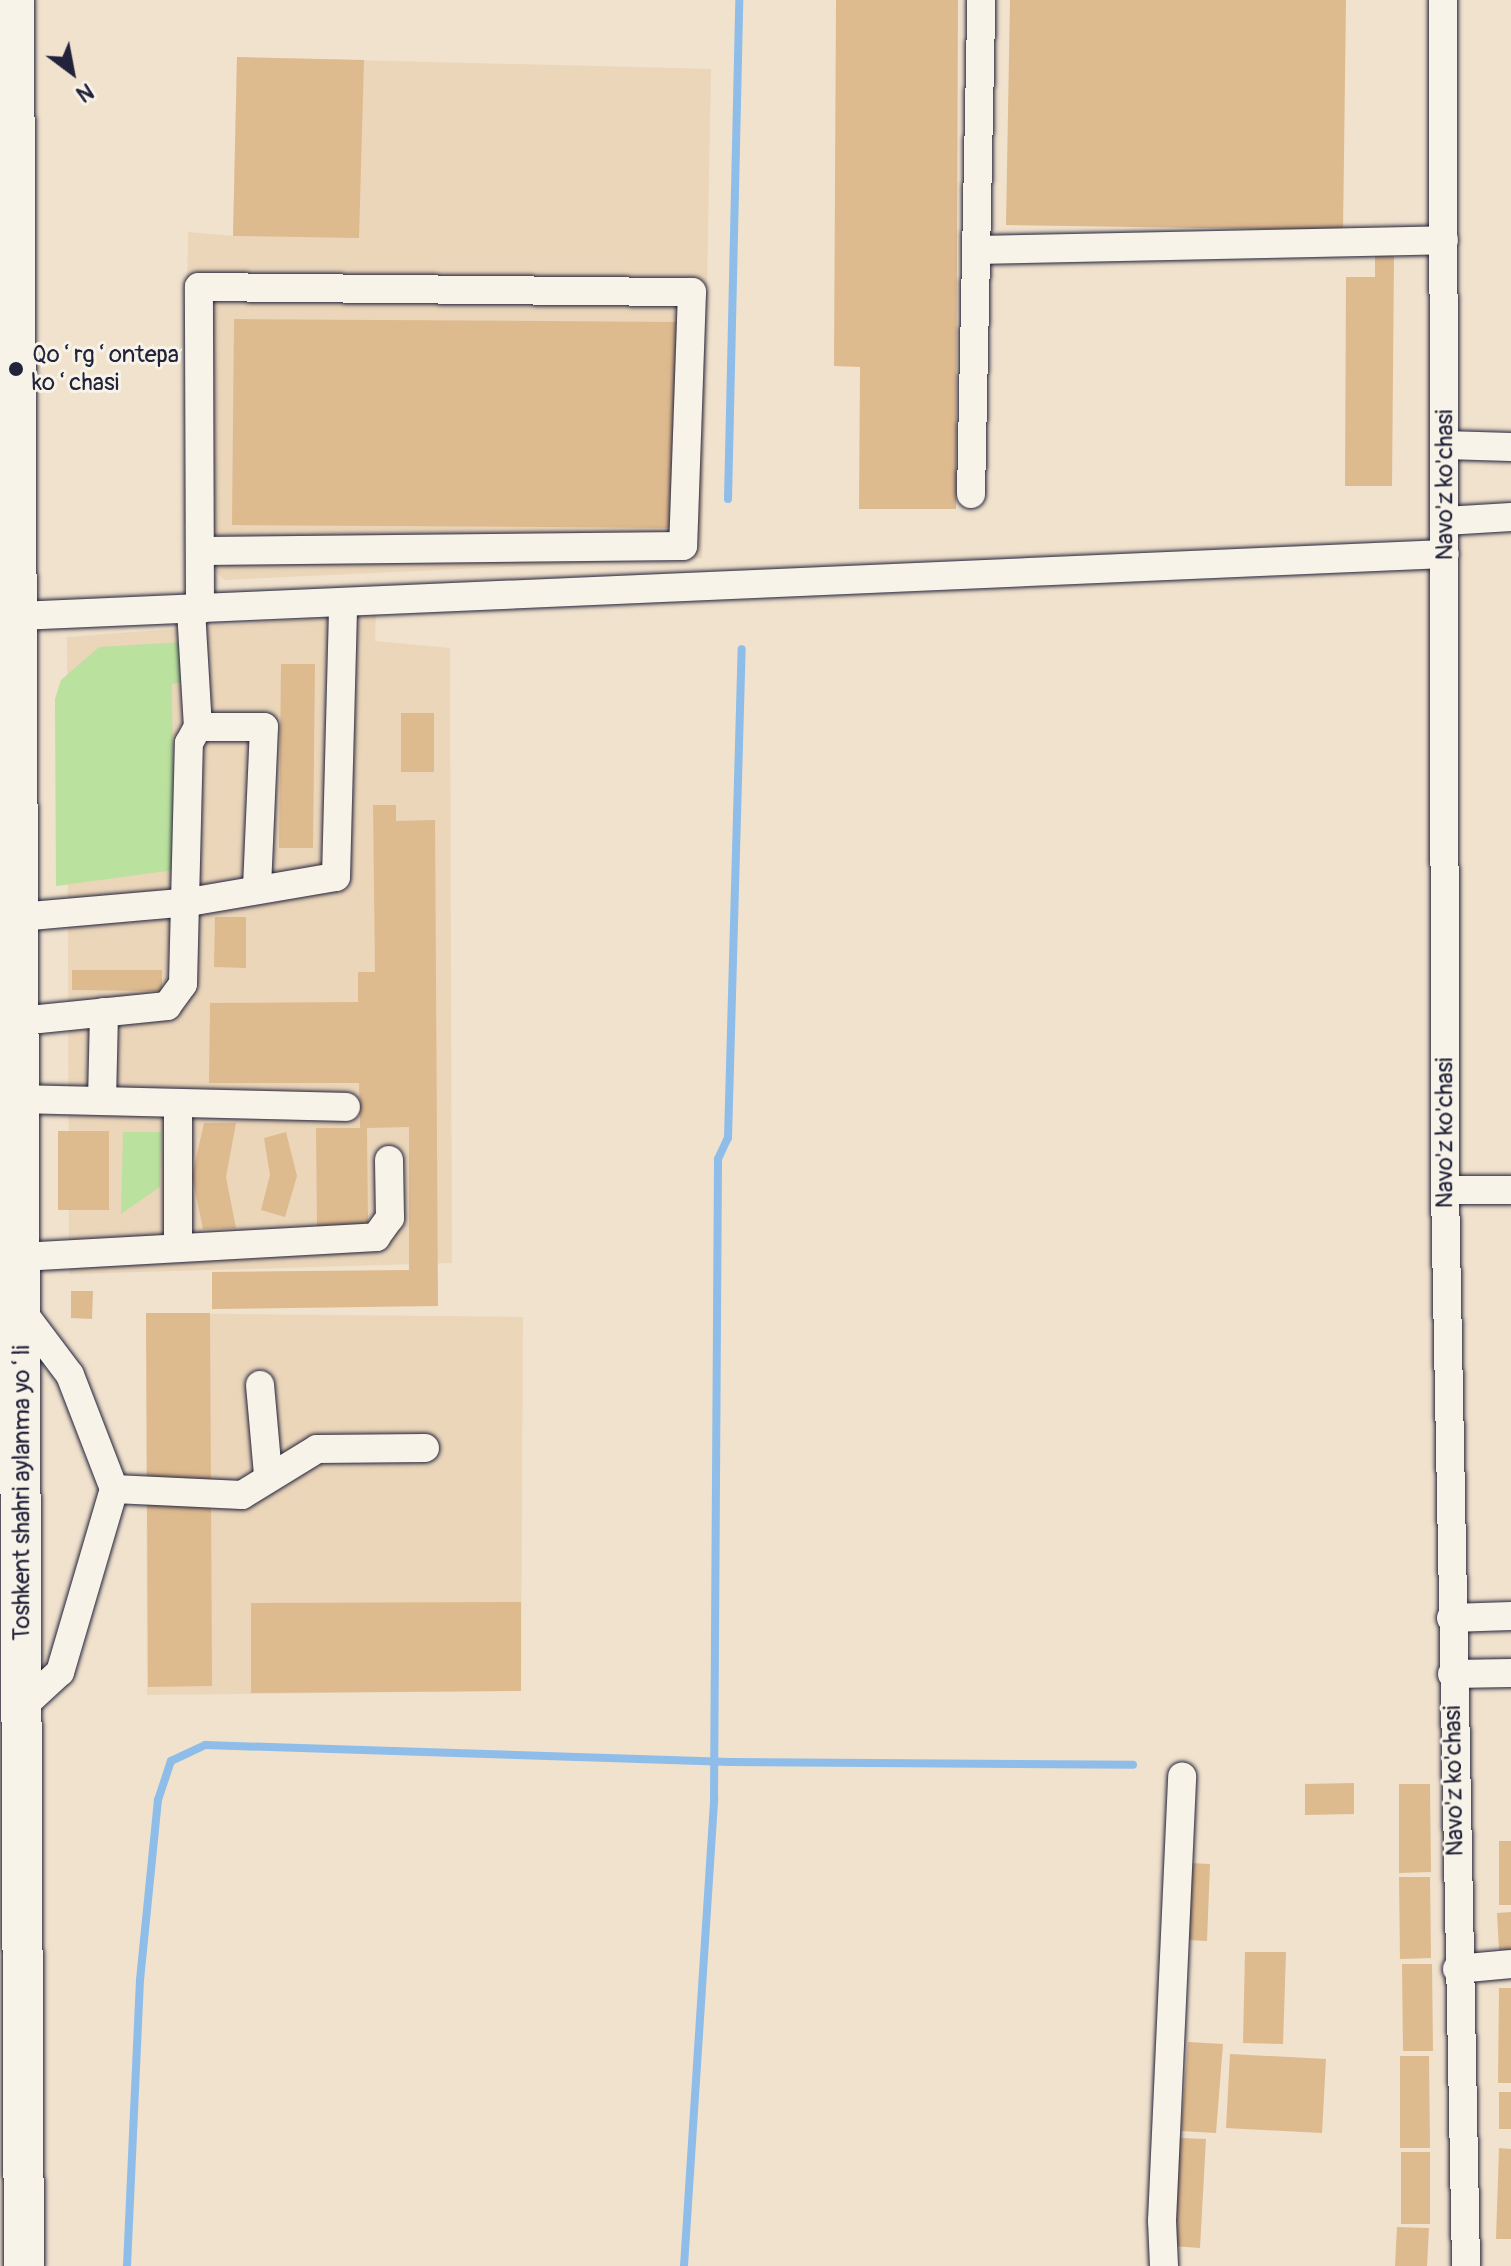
<!DOCTYPE html>
<meta charset="utf-8">
<style>
body{margin:0}
#map{position:relative;width:1511px;height:2266px;overflow:hidden;background:#f0e2cd;font-family:Pangolin,sans-serif}
div>[style]{position:absolute}
.built>*{inset:0;background:#ebd6ba}
.green>*{inset:0;background:#bae19d}
.stream>*{height:8px;margin:-4px;padding:0 4px;transform-origin:4px;border-radius:4px;background:#8dbde8}
.building>*{inset:0;background:#deba8f}
.roads{filter:drop-shadow(0 0 2px #22223b) drop-shadow(0 0 2px #22223b)}
.minor>*{height:28px;margin:-14px;padding:0 14px;transform-origin:14px;border-radius:14px;background:#f7f3e8}
.highway>*{height:40px;margin:-20px;padding:0 20px;transform-origin:20px;border-radius:20px;background:#f7f3e8}
.dots>*{width:22px;height:22px;translate:-50% -50%;box-sizing:border-box;border:4px solid #f7f3e8;border-radius:50%}
span{translate:-50% -50%;white-space:nowrap;text-align:center;line-height:1.15;-webkit-text-stroke:6px #f7f3e8;paint-order:stroke}
.poi-label{font-size:24px;color:#22223b}
.left{translate:0 -50%;text-align:left}
.street-label{font-size:24px;color:#22223b}
.north{position:absolute;left:32px;top:32px;width:80px;height:80px;-webkit-text-stroke:6px #f7f3e8;paint-order:stroke;rotate:148deg;font-size:22px;font-weight:700;line-height:32px;text-align:center;color:#22223b}
.north::after{content:'';display:block;margin:auto;width:28px;height:36px;background:#22223b;clip-path:polygon(50% 0,100% 100%,50% 72%,0 100%)}
</style>
<div id="map">
<div class="built">
<div style="clip-path:polygon(237px 57px,711px 69px,702px 558px,224px 580px,199px 555px,184px 522px,188px 232px,233px 236px)"></div>
<div style="clip-path:polygon(376px 614px,375px 641px,450px 648px,452px 1263px,69px 1274px,67px 637px)"></div>
<div style="clip-path:polygon(146px 1313px,523px 1317px,521px 1691px,147px 1695px)"></div>
</div>
<div class="green">
<div style="clip-path:polygon(183px 642px,187px 681px,172px 684px,174px 870px,56px 886px,55px 699px,61px 680px,99px 647px)"></div>
<div style="clip-path:polygon(123px 1132px,161px 1132px,160px 1187px,121px 1214px)"></div>
</div>
<div class="stream">
<div style="left:728px;top:499px;width:499px;rotate:-88.7deg"></div>
<div style="left:127px;top:2266px;width:286px;rotate:-87.4deg"></div>
<div style="left:140px;top:1980px;width:181px;rotate:-84.3deg"></div>
<div style="left:158px;top:1800px;width:41px;rotate:-71.6deg"></div>
<div style="left:171px;top:1761px;width:38px;rotate:-25deg"></div>
<div style="left:205px;top:1745px;width:526px;rotate:1.85deg"></div>
<div style="left:731px;top:1762px;width:402px;rotate:0.4deg"></div>
<div style="left:684px;top:2266px;width:469px;rotate:-86.3deg"></div>
<div style="left:714px;top:1798px;width:639px;rotate:-89.64deg"></div>
<div style="left:718px;top:1159px;width:23px;rotate:-65deg"></div>
<div style="left:728px;top:1138px;width:489px;rotate:-88.4deg"></div>
</div>
<div class="building">
<div style="clip-path:polygon(836px 0,958px 0,956px 509px,859px 509px,860px 367px,834px 366px)"></div>
<div style="clip-path:polygon(1010px 0,1346px 0,1343px 230px,1006px 225px)"></div>
<div style="clip-path:polygon(237px 57px,364px 60px,359px 238px,233px 236px)"></div>
<div style="clip-path:polygon(1375px 256px,1394px 256px,1392px 486px,1345px 486px,1346px 277px,1375px 277px)"></div>
<div style="clip-path:polygon(234px 319px,680px 322px,678px 528px,232px 525px)"></div>
<div style="clip-path:polygon(281px 664px,315px 664px,313px 848px,279px 848px)"></div>
<div style="clip-path:polygon(401px 713px,434px 713px,434px 772px,401px 772px)"></div>
<div style="clip-path:polygon(373px 805px,396px 805px,396px 821px,435px 820px,438px 1306px,212px 1309px,212px 1272px,409px 1270px,409px 1127px,367px 1128px,368px 1226px,317px 1227px,316px 1128px,360px 1128px,359px 1083px,209px 1083px,210px 1003px,358px 1002px,358px 972px,375px 972px)"></div>
<div style="clip-path:polygon(215px 917px,246px 917px,246px 968px,214px 967px)"></div>
<div style="clip-path:polygon(72px 970px,162px 970px,162px 991px,72px 990px)"></div>
<div style="clip-path:polygon(204px 1123px,236px 1123px,226px 1177px,236px 1228px,203px 1229px,192px 1176px)"></div>
<div style="clip-path:polygon(58px 1131px,109px 1131px,109px 1210px,58px 1210px)"></div>
<div style="clip-path:polygon(286px 1132px,297px 1176px,285px 1217px,261px 1210px,270px 1175px,264px 1138px)"></div>
<div style="clip-path:polygon(71px 1291px,93px 1291px,92px 1319px,71px 1318px)"></div>
<div style="clip-path:polygon(146px 1313px,210px 1313px,212px 1686px,148px 1687px)"></div>
<div style="clip-path:polygon(521px 1602px,521px 1691px,251px 1693px,251px 1603px)"></div>
<div style="clip-path:polygon(1354px 1783px,1354px 1814px,1305px 1815px,1305px 1784px)"></div>
<div style="clip-path:polygon(1399px 1784px,1430px 1784px,1431px 1872px,1399px 1873px)"></div>
<div style="clip-path:polygon(1499px 1841px,1511px 1841px,1511px 1905px,1499px 1905px)"></div>
<div style="clip-path:polygon(1190px 1863px,1210px 1864px,1207px 1941px,1188px 1940px)"></div>
<div style="clip-path:polygon(1399px 1877px,1430px 1877px,1431px 1958px,1400px 1959px)"></div>
<div style="clip-path:polygon(1511px 1912px,1511px 1950px,1499px 1950px,1497px 1913px)"></div>
<div style="clip-path:polygon(1245px 1952px,1286px 1952px,1283px 2044px,1243px 2043px)"></div>
<div style="clip-path:polygon(1402px 1964px,1432px 1964px,1433px 2051px,1403px 2051px)"></div>
<div style="clip-path:polygon(1499px 1988px,1511px 1988px,1511px 2083px,1498px 2083px)"></div>
<div style="clip-path:polygon(1188px 2042px,1223px 2044px,1216px 2133px,1181px 2131px)"></div>
<div style="clip-path:polygon(1230px 2054px,1326px 2059px,1322px 2133px,1226px 2128px)"></div>
<div style="clip-path:polygon(1400px 2056px,1429px 2056px,1430px 2148px,1400px 2148px)"></div>
<div style="clip-path:polygon(1499px 2092px,1511px 2092px,1511px 2129px,1499px 2129px)"></div>
<div style="clip-path:polygon(1179px 2138px,1206px 2139px,1200px 2248px,1172px 2246px)"></div>
<div style="clip-path:polygon(1499px 2148px,1511px 2149px,1511px 2239px,1496px 2239px)"></div>
<div style="clip-path:polygon(1401px 2152px,1430px 2152px,1430px 2224px,1401px 2224px)"></div>
<div style="clip-path:polygon(1397px 2227px,1429px 2228px,1427px 2266px,1395px 2266px)"></div>
</div>
<div class="roads">
<div class="minor">
<div style="left:1443px;top:0;width:1190px;rotate:89.9deg"></div>
<div style="left:1445px;top:1190px;width:1076px;rotate:88.88deg"></div>
<div style="left:978px;top:250px;width:466px;rotate:-1.2deg"></div>
<div style="left:1445px;top:445px;width:66px;rotate:1.7deg"></div>
<div style="left:971px;top:494px;width:494px;rotate:-88.8deg"></div>
<div style="left:1445px;top:521px;width:66px;rotate:-3.5deg"></div>
<div style="left:191px;top:610px;width:117px;rotate:86.6deg"></div>
<div style="left:200px;top:610px;width:323px;rotate:-90.2deg"></div>
<div style="left:199px;top:287px;width:493px;rotate:0.6deg"></div>
<div style="left:692px;top:292px;width:254px;rotate:92deg"></div>
<div style="left:683px;top:546px;width:479px;rotate:179.4deg"></div>
<div style="left:18px;top:616px;width:1428px;rotate:-2.49deg"></div>
<div style="left:19px;top:917px;width:171px;rotate:-5deg"></div>
<div style="left:189px;top:902px;width:149px;rotate:-9.7deg"></div>
<div style="left:336px;top:877px;width:272px;rotate:-88.5deg"></div>
<div style="left:20px;top:1021px;width:148px;rotate:-5.8deg"></div>
<div style="left:167px;top:1006px;width:27px;rotate:-54deg"></div>
<div style="left:183px;top:984px;width:241px;rotate:-88.6deg"></div>
<div style="left:189px;top:743px;width:18px;rotate:-61deg"></div>
<div style="left:198px;top:727px;width:66px"></div>
<div style="left:264px;top:727px;width:163px;rotate:92.5deg"></div>
<div style="left:20px;top:1099px;width:326px;rotate:1.4deg"></div>
<div style="left:102px;top:1101px;width:89px;rotate:-88.7deg"></div>
<div style="left:178px;top:1103px;width:145px;rotate:90deg"></div>
<div style="left:1445px;top:1190px;width:66px"></div>
<div style="left:21px;top:1257px;width:356px;rotate:-3.2deg"></div>
<div style="left:376px;top:1237px;width:24px;rotate:-54deg"></div>
<div style="left:390px;top:1218px;width:58px;rotate:-91deg"></div>
<div style="left:21px;top:1310px;width:81px;rotate:53deg"></div>
<div style="left:70px;top:1375px;width:122px;rotate:68.9deg"></div>
<div style="left:114px;top:1489px;width:191px;rotate:106.4deg"></div>
<div style="left:60px;top:1672px;width:52px;rotate:137.4deg"></div>
<div style="left:260px;top:1385px;width:90px;rotate:84.9deg"></div>
<div style="left:114px;top:1489px;width:128px;rotate:2.7deg"></div>
<div style="left:242px;top:1495px;width:88px;rotate:-31.5deg"></div>
<div style="left:317px;top:1449px;width:108px;rotate:-0.5deg"></div>
<div style="left:1451px;top:1618px;width:60px;rotate:-1.9deg"></div>
<div style="left:1452px;top:1674px;width:59px;rotate:-1deg"></div>
<div style="left:1457px;top:1969px;width:54px;rotate:-5.3deg"></div>
<div style="left:1164px;top:2266px;width:45px;rotate:-92.5deg"></div>
<div style="left:1162px;top:2221px;width:445px;rotate:-87.4deg"></div>
</div>
<div class="highway">
<div style="left:14px;top:0;width:2266px;rotate:89.75deg"></div>
</div>
</div>
<div class="dots">
<div style="left:16px;top:369px;background:#22223b"></div>
</div>
<div class="poi-label">
<span class="left" style="left:32px;top:369px">Qoʻrgʻontepa<br>koʻchasi</span>
</div>
<div class="street-label">
<span style="left:1445px;top:485px;rotate:-90deg">Navo'z ko'chasi</span>
<span style="left:1445px;top:1133px;rotate:-90deg">Navo'z ko'chasi</span>
<span style="left:22px;top:1493px;rotate:-90deg">Toshkent shahri aylanma yoʻli</span>
<span style="left:1454px;top:1781px;rotate:-91deg">Navo'z ko'chasi</span>
</div>
<div class="north">N</div>
</div>
